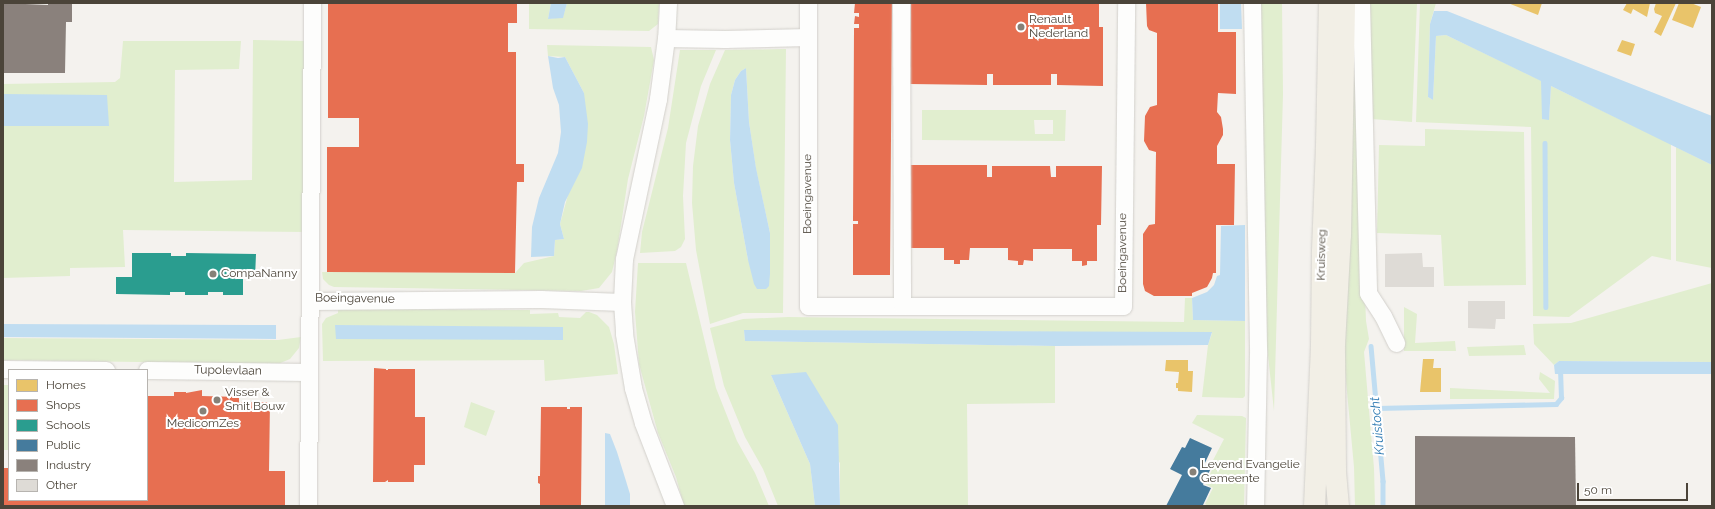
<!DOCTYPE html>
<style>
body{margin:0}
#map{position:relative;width:1715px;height:509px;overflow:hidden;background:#f4f2ee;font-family:Raleway,sans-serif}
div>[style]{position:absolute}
.green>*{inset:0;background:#e1eecf}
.water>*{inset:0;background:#c0ddf1}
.homes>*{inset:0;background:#e9c46a}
.shops>*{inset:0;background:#e76f51}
.schools>*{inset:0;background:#2a9d8f}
.public>*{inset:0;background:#457b9d}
.industry>*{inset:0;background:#8a817c}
.stream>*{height:4.5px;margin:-2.25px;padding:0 2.25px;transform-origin:2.25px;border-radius:2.25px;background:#c0ddf1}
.building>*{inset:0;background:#dedbd6}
.roads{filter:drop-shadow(0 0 1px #d2d0cb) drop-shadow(0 0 1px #d2d0cb)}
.minor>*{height:17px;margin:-8.5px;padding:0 8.5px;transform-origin:8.5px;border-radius:8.5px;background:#fdfdfc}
.major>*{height:21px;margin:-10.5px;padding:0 10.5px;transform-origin:10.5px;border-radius:10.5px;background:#f2efe6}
.dots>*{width:11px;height:11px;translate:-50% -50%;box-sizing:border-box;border:2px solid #fff;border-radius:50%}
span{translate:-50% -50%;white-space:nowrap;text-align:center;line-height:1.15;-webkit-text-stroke:4px #fff;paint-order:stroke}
.poi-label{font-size:12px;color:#4b4439}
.left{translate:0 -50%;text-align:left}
.street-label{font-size:12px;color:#4b4439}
.water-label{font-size:13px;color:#2e7ab2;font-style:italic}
.frame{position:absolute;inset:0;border:4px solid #4b4439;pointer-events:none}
.legend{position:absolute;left:8px;top:369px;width:140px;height:132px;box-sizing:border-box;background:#fff;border:1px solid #b7b4b0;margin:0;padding:5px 7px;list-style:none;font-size:12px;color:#4b4439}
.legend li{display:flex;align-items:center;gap:8px;height:20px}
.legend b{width:20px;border:1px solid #b7b4b0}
.scale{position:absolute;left:1577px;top:483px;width:111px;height:18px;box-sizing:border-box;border:2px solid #4b4439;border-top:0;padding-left:5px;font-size:12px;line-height:14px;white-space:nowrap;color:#4b4439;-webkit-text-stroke:3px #fff;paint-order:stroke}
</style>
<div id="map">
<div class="green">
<div style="clip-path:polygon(529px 3px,551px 3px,548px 19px,563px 17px,567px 3px,659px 3px,658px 24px,649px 31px,529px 29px)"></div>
<div style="clip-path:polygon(1260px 3px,1282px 3px,1283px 94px,1274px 411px,1267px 346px)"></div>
<div style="clip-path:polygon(1354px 3px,1366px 321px,1369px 339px,1364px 352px,1374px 468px,1375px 506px,1355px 506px,1354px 467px,1343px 349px)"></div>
<div style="clip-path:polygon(1366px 3px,1417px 3px,1412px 122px,1371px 119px)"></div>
<div style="clip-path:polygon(1420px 3px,1436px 3px,1430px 24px,1428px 97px,1433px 100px,1436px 36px,1446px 35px,1542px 81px,1542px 119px,1549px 119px,1551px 86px,1671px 144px,1671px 260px,1652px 256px,1569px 317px,1533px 316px,1531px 127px,1416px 122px)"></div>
<div style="clip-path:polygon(253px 40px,305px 41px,306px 232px,123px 230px,125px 267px,70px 268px,70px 276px,3px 278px,3px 84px,115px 82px,120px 78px,123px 41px,241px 41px,239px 69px,175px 70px,174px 182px,252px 180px)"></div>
<div style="clip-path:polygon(547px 45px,651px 47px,654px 60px,644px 116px,628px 179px,617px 251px,612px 272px,599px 288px,581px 291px,334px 287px,329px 285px,323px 279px,322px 272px,515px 273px,524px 263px,554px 256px,555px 240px,564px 239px,560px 224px,569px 191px,584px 93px,565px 57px,548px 56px)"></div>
<div style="clip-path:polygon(evenodd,786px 49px,783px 313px,743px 313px,710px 324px,696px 250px,692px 203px,693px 166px,698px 126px,710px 84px,725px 50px,786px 49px,746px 68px,749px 122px,756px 169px,770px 233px,769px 286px,748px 260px,734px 183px,730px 140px,731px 95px,735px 80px,741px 71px,746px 68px)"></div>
<div style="clip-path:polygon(680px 50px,716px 50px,701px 86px,686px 143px,683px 196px,685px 239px,681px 247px,675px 251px,640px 253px,642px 232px,668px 128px)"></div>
<div style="clip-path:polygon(evenodd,922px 110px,1066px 110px,1065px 141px,922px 140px,922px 110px,1034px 120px,1053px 120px,1053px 134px,1035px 134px,1034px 120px)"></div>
<div style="clip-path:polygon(1425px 129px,1524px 132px,1526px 285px,1444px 286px,1441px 235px,1377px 233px,1379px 145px,1425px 146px)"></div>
<div style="clip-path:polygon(1676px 147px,1712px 165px,1712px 268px,1676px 261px)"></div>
<div style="clip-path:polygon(638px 263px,686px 263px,716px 388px,737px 441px,755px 473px,769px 506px,684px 506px,676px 477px,658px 433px,639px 364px,635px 312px)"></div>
<div style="clip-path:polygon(1712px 283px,1712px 362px,1559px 361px,1554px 365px,1534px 344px,1533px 324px,1571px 323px)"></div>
<div style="clip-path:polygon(1185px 298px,1192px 298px,1193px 320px,1245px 321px,1245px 396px,1243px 398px,1202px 397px,1208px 345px,1212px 333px,744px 330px,745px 341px,1055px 346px,1055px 403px,967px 404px,968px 506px,840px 506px,840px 463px,771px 375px,810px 464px,815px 506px,778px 506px,763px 469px,745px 437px,724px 386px,710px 328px,743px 319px,788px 317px,1184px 322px)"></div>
<div style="clip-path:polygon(1404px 307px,1417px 314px,1415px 343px,1455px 341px,1456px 351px,1404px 351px)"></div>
<div style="clip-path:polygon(338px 309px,530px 310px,530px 314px,558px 313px,559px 317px,580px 318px,586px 312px,589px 312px,597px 315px,609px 327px,614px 344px,618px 374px,545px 381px,544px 360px,323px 361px,322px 324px,326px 318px,338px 313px)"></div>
<div style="clip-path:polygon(301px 337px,299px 348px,290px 359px,278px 364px,3px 360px,3px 338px,278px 340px)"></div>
<div style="clip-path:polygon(1524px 345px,1526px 355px,1469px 356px,1467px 347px)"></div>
<div style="clip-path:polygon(1540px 372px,1555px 381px,1554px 399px,1450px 399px,1450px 388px,1550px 393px,1539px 379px)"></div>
<div style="clip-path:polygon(3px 385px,9px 385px,9px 450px,3px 450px)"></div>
<div style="clip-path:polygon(471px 402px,495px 411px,486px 436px,464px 427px)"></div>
<div style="clip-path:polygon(1197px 415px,1242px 416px,1246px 418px,1244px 506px,1208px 506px,1205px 504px,1213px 488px,1205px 484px,1213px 468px,1210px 466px,1224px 439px,1192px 423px)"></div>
</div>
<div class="water">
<div style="clip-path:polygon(551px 3px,567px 3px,563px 18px,548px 19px)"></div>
<div style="clip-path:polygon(1220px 3px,1241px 3px,1242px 29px,1220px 29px)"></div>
<div style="clip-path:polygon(1434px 11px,1447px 11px,1712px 116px,1712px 165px,1551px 86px,1549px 120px,1542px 119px,1541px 81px,1446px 35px,1436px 36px,1433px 100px,1428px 97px,1430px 24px)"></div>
<div style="clip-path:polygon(548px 56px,558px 58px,565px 57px,584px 93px,588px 124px,587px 142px,582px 168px,565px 202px,560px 224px,564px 239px,555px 240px,554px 256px,531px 257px,532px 227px,539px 198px,558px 153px,561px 132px,559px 105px,553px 88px)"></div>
<div style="clip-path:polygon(746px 68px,749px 122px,756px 168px,770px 233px,770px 274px,769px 286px,766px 289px,757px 289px,754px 284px,748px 260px,734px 183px,730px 140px,731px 95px,735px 80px,741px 71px)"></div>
<div style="clip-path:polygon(3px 94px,107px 95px,109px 126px,3px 126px)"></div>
<div style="clip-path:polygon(1245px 225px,1245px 321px,1193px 320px,1192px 298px,1207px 292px,1214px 285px,1217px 276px,1220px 275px,1221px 226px)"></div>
<div style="clip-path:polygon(3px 324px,276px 325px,276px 339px,3px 337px)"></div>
<div style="clip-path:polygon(335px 325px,563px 327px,563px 340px,336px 339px)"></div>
<div style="clip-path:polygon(744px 330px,1212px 332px,1208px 345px,1055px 346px,745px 341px)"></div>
<div style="clip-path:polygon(1559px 361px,1712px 362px,1712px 374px,1555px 374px,1554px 365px)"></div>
<div style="clip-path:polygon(806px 372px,838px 425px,840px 506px,815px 506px,810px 464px,771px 375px)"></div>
<div style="clip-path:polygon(605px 433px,610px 434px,617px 452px,630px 494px,630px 506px,605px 506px)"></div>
</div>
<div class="homes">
<div style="clip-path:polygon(1508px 3px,1542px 3px,1538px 15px)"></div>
<div style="clip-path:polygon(1627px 3px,1650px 3px,1647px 17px,1633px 9px,1631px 14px,1623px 10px)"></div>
<div style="clip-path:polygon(1656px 3px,1676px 3px,1661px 36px,1654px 32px,1662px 16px,1655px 13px,1654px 9px)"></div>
<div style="clip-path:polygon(1679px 3px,1691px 3px,1701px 7px,1693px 28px,1672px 20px)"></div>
<div style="clip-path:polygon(1622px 40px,1635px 44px,1631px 56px,1617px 51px)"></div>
<div style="clip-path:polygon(1423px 359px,1434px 359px,1433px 368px,1441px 368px,1441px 392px,1420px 392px)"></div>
<div style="clip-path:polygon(1166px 360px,1188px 360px,1188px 371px,1193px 371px,1192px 392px,1178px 391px,1178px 388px,1176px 388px,1176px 383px,1178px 383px,1179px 372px,1165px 371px)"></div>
</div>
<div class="shops">
<div style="clip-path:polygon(328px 3px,517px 3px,517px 23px,508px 23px,508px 52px,516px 52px,516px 164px,524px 164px,524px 182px,517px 182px,515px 273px,327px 272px,327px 147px,359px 147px,359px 118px,328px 118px)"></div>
<div style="clip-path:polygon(855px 3px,892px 3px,890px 275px,853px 275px,853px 224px,858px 224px,858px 221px,853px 221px,854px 28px,859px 28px,859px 24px,854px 24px,855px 16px,859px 17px,859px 13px,854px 13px)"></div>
<div style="clip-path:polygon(911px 3px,1099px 3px,1099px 27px,1103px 27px,1103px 86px,1057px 85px,1057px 74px,1051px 74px,1051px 85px,993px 85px,993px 74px,987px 74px,987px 85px,910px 84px)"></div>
<div style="clip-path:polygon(1146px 3px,1218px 3px,1218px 32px,1236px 32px,1236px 94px,1218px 93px,1217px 112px,1221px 117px,1223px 129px,1223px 135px,1217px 146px,1217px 164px,1235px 164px,1234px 225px,1216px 225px,1216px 273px,1213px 273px,1212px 278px,1207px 287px,1192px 293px,1192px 296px,1154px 296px,1145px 291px,1143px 284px,1143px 234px,1149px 225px,1155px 224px,1156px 152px,1149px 150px,1144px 141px,1145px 116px,1150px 107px,1157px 105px,1157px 33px,1149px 30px,1147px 26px)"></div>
<div style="clip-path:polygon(909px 165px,987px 165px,987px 177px,992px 177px,992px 166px,1050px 166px,1051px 177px,1056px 177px,1056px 166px,1102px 166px,1101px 225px,1097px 225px,1097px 261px,1087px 261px,1087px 265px,1082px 266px,1082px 261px,1072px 261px,1072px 249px,1033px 249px,1033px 261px,1024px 260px,1023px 265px,1018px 265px,1018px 261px,1008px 260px,1008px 248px,970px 248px,969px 260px,960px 260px,960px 264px,954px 264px,954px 260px,944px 260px,944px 248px,908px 248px)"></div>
<div style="clip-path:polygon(374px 368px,386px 369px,386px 370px,388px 370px,388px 369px,415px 369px,415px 417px,425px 417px,425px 465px,414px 465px,414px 482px,388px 482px,388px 480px,385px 482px,373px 482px)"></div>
<div style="clip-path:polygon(202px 390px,202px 396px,239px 397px,239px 402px,270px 402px,269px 471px,285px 471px,285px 506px,3px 506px,3px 468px,9px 468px,9px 500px,147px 500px,147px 396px,174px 396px,174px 392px,186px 392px,186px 393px)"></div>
<div style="clip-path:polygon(541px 407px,567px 407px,567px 409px,570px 409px,570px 407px,582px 407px,581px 505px,540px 506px,540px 484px,538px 483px,538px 476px,540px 476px)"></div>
</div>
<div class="schools">
<div style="clip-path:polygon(132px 253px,171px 253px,171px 256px,186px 256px,186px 253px,256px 254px,255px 278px,243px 278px,243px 295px,223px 295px,223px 292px,208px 292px,208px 295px,185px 295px,185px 292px,170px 292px,170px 295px,116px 294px,116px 277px,132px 277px)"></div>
</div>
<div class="public">
<div style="clip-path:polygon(1190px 438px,1212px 448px,1204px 465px,1211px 468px,1203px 485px,1211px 488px,1203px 505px,1206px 506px,1166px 506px,1182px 475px,1170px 469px,1182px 447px,1185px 448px)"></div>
</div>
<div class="industry">
<div style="clip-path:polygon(3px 3px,48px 5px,48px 3px,72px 3px,72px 22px,66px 22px,65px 73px,3px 73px)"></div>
<div style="clip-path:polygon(1415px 436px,1575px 437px,1576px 506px,1415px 506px)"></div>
</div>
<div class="stream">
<div style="left:1545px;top:143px;width:164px;rotate:89.7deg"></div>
<div style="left:1371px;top:346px;width:136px;rotate:84.9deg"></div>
<div style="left:1383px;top:481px;width:25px;rotate:90deg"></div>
<div style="left:1377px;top:408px;width:179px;rotate:-1.3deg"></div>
<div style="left:1556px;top:404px;width:8px;rotate:-50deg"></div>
<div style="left:1561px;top:398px;width:24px;rotate:-92deg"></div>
</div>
<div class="building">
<div style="clip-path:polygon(1422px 253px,1423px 267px,1434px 267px,1434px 287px,1385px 287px,1385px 254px)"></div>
<div style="clip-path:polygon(1468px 301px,1505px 301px,1505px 319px,1496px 319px,1495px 329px,1468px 328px)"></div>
</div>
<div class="roads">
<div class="minor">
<div style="left:668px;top:3px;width:35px;rotate:93deg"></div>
<div style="left:666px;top:38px;width:62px;rotate:97.5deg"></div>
<div style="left:658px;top:99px;width:164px;rotate:102deg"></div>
<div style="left:624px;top:259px;width:43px;rotate:92.7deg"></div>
<div style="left:622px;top:302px;width:32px;rotate:86deg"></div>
<div style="left:624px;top:334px;width:55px;rotate:80.5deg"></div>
<div style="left:633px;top:388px;width:36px;rotate:74deg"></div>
<div style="left:643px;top:423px;width:89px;rotate:68.9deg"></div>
<div style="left:808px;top:3px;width:303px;rotate:90deg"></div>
<div style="left:808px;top:306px;width:315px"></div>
<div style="left:1123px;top:306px;width:303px;rotate:-89.4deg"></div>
<div style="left:901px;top:3px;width:303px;rotate:89.8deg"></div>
<div style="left:1252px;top:3px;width:351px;rotate:89deg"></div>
<div style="left:1258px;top:354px;width:152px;rotate:91.1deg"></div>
<div style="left:1361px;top:3px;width:290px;rotate:88.6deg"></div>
<div style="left:1368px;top:293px;width:27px;rotate:57deg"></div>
<div style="left:1383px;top:316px;width:30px;rotate:64deg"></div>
<div style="left:666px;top:38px;width:59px;rotate:1deg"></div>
<div style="left:725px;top:39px;width:83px;rotate:-1.4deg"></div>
<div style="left:310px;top:301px;width:231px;rotate:-0.5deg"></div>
<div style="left:541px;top:299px;width:81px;rotate:2.1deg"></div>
<div style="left:3px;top:369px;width:103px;rotate:0.6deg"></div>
<div style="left:147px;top:370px;width:161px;rotate:0.7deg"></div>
<div style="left:308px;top:506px;width:503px;rotate:-89.54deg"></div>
</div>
<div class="major">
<div style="left:1314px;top:506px;width:161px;rotate:-87.5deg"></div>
<div style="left:1321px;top:345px;width:95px;rotate:-89.4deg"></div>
<div style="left:1322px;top:250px;width:105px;rotate:-87.8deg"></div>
<div style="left:1326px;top:145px;width:142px;rotate:-88.8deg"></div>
<div style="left:1338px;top:506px;width:37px;rotate:-95deg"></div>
<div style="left:1335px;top:469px;width:125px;rotate:-90.5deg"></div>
<div style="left:1334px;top:344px;width:110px;rotate:-86.9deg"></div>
<div style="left:1340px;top:234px;width:231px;rotate:-89deg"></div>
</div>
</div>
<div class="dots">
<div style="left:1021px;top:27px;background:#868178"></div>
<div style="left:213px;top:274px;background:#868178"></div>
<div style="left:217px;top:400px;background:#868178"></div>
<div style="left:203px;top:411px;background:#868178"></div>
<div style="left:1193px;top:472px;background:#868178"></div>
</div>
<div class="poi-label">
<span class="left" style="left:1029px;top:27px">Renault<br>Nederland</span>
<span class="left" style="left:221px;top:274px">CompaNanny</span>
<span class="left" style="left:225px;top:400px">Visser &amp;<br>Smit Bouw</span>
<span style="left:203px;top:424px">MedicomZes</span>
<span class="left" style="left:1201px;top:472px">Levend Evangelie<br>Gemeente</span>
</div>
<div class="street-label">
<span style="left:808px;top:194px;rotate:-90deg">Boeingavenue</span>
<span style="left:1123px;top:253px;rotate:-90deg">Boeingavenue</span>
<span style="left:1322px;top:255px;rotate:-89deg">Kruisweg</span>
<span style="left:355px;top:299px;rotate:1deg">Boeingavenue</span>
<span style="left:228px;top:371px;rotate:1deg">Tupolevlaan</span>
</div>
<div class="water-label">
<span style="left:1378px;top:426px;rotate:-95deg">Kruistocht</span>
</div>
<div class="frame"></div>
<ul class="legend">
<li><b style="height:11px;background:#e9c46a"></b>Homes</li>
<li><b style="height:11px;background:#e76f51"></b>Shops</li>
<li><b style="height:11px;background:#2a9d8f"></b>Schools</li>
<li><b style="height:11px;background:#457b9d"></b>Public</li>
<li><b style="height:11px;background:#8a817c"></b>Industry</li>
<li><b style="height:11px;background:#dedbd6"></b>Other</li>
</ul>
<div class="scale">50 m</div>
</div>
